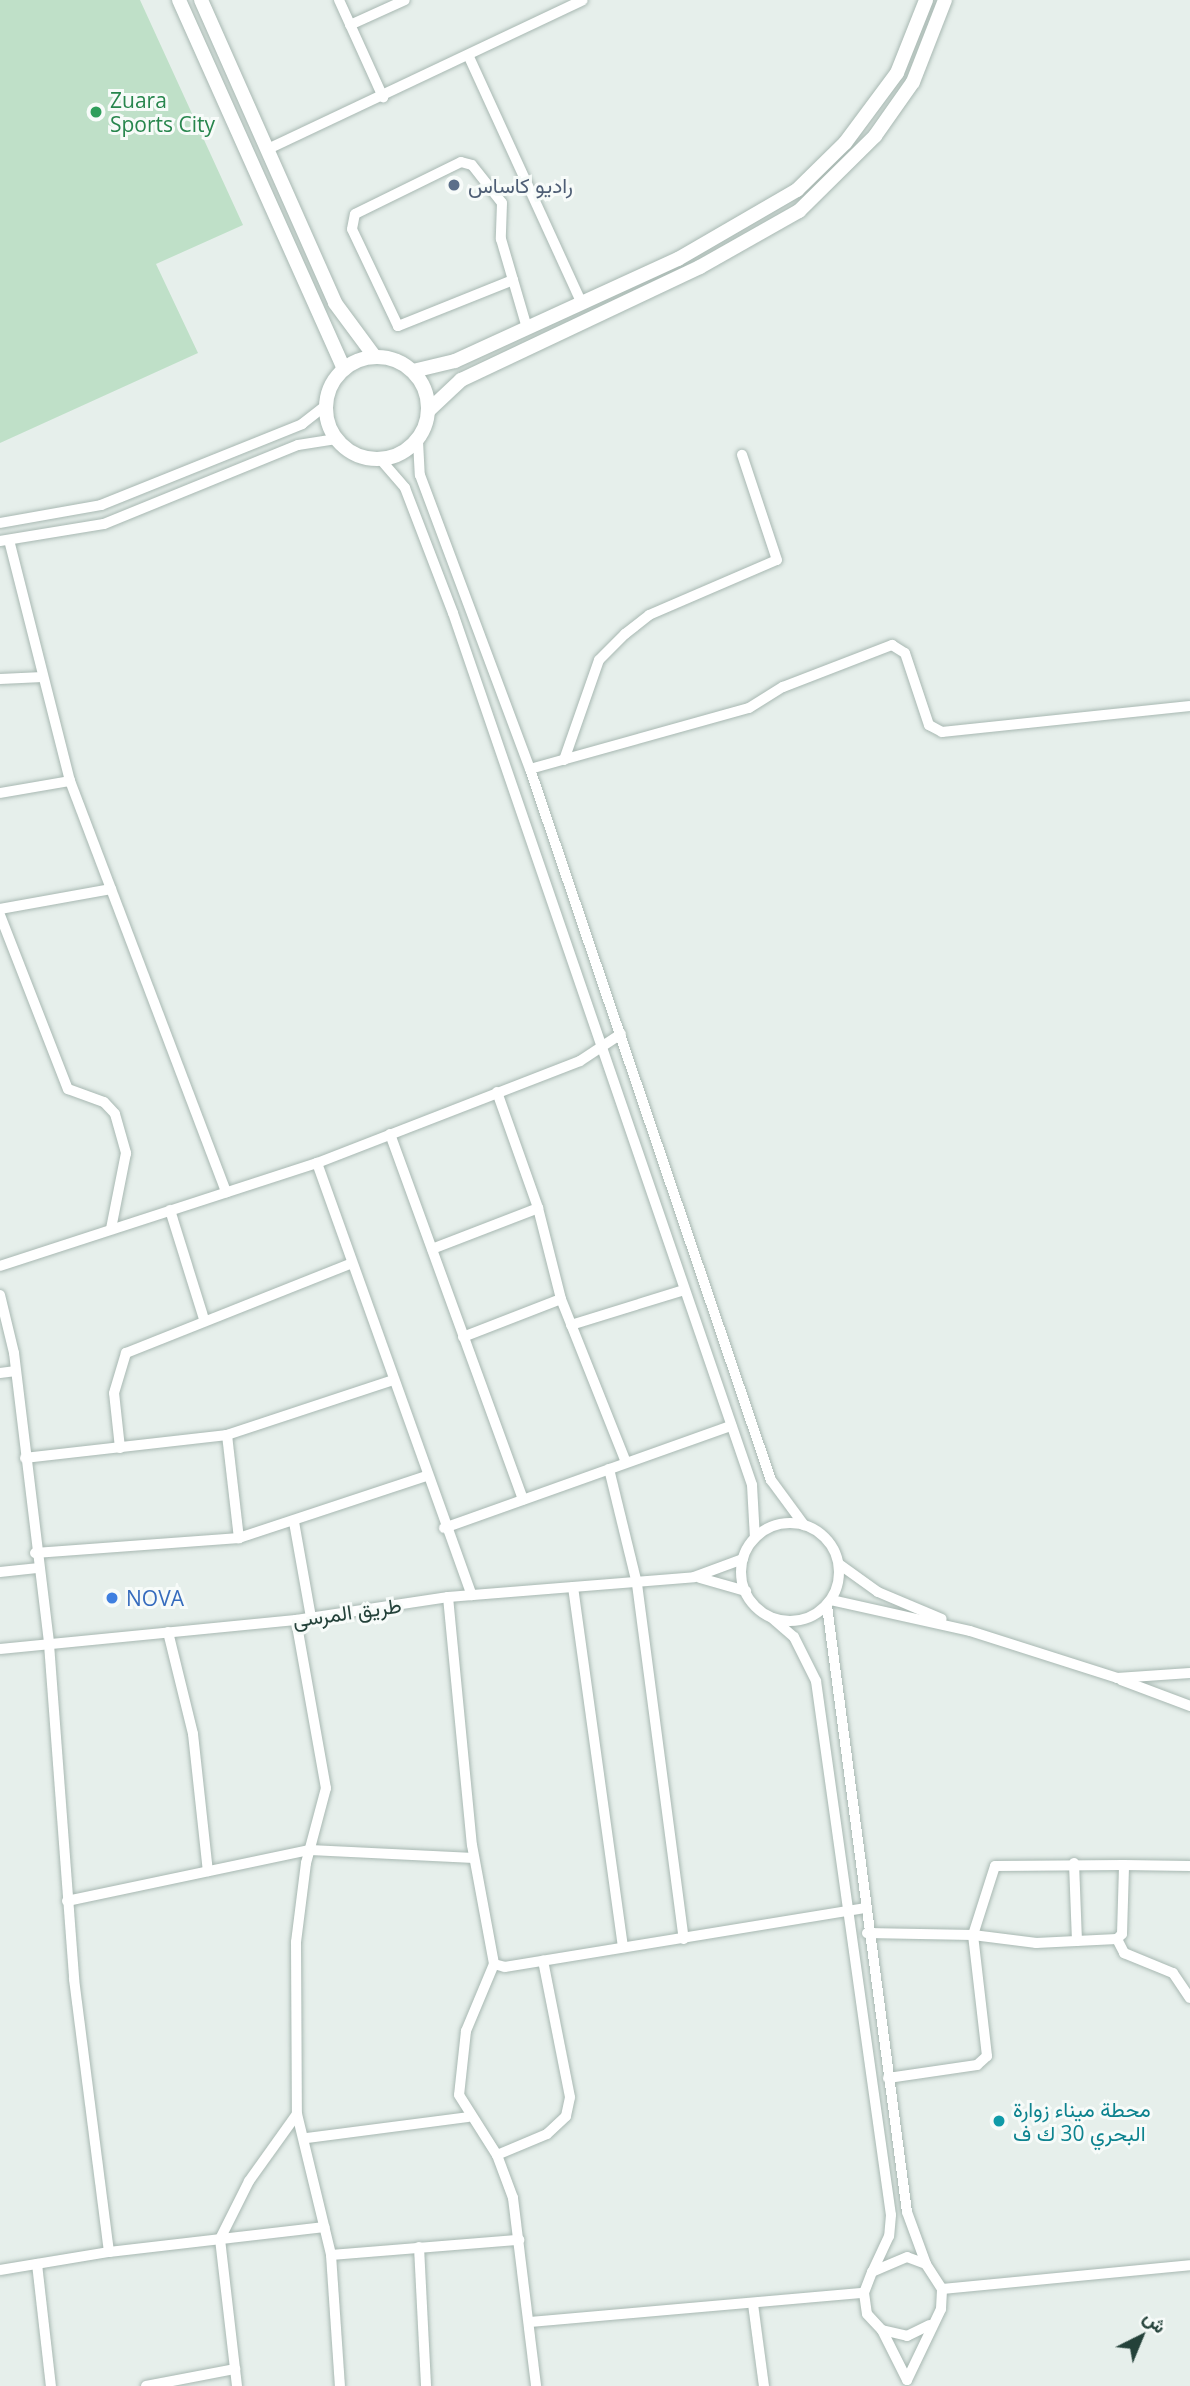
<!DOCTYPE html>
<meta charset="utf-8">
<style>
body{margin:0}
#map{position:relative;width:1190px;height:2386px;overflow:hidden;background:#e6efeb;font-family:"Open Sans",Vazirmatn,sans-serif}
div>[style]{position:absolute}
.green>*{inset:0;background:#bfe0c8}
.roads{filter:drop-shadow(0 0 2px #a8b8b2) drop-shadow(0 0 2px #a8b8b2)}
.minor>*{height:10px;margin:-5px;padding:0 5px;transform-origin:5px;border-radius:5px;background:#fff}
.minor>.ring{margin:-5px;padding:0;box-sizing:content-box;background:none;border:10px solid #fff;border-radius:50%}
.tertiary>*{height:14px;margin:-7px;padding:0 7px;transform-origin:7px;border-radius:7px;background:#fff}
.tertiary>.ring{margin:-7px;padding:0;box-sizing:content-box;background:none;border:14px solid #fff;border-radius:50%}
.dots>*{width:19px;height:19px;translate:-50% -50%;box-sizing:border-box;border:4px solid #f7fbf9;border-radius:50%}
span{translate:-50% -50%;white-space:nowrap;text-align:center;line-height:1.15;-webkit-text-stroke:6px #f7fbf9;paint-order:stroke}
.leisure-label{font-size:21px;color:#27864d}
.left{translate:0 -50%;text-align:left}
.service-label{font-size:21px;color:#4e5e75}
.shop-label{font-size:21px;color:#366cbe}
.street-label{font-size:21px;color:#24423a}
.culture-label{font-size:21px;color:#0d838f}
.north{position:absolute;left:1106px;top:2302px;width:70px;height:70px;-webkit-text-stroke:5px #f7fbf9;paint-order:stroke;rotate:43deg;font-size:19px;font-weight:700;line-height:28px;text-align:center;color:#24423a}
.north::after{content:'';display:block;margin:auto;width:24px;height:32px;background:#24423a;clip-path:polygon(50% 0,100% 100%,50% 72%,0 100%)}
</style>
<div id="map">
<div class="green">
<div style="clip-path:polygon(0 0,140px 0,243px 225px,156px 264px,198px 353px,0 443px)"></div>
</div>
<div class="roads">
<div class="minor">
<div style="left:339px;top:0;width:107px;rotate:65.6deg"></div>
<div style="left:350px;top:25px;width:60px;rotate:-24.4deg"></div>
<div style="left:469px;top:57px;width:269px;rotate:65.4deg"></div>
<div style="left:268px;top:149px;width:348px;rotate:-25.3deg"></div>
<div style="left:513px;top:280px;width:124px;rotate:158.2deg"></div>
<div style="left:398px;top:326px;width:107px;rotate:-115.4deg"></div>
<div style="left:352px;top:229px;width:15px;rotate:-79deg"></div>
<div style="left:355px;top:214px;width:118px;rotate:-26.1deg"></div>
<div style="left:461px;top:162px;width:11px;rotate:15deg"></div>
<div style="left:472px;top:165px;width:48px;rotate:51.7deg"></div>
<div style="left:502px;top:203px;width:36px;rotate:92deg"></div>
<div style="left:501px;top:239px;width:43px;rotate:73.7deg"></div>
<div style="left:513px;top:280px;width:50px;rotate:73.7deg"></div>
<div style="left:418px;top:441px;width:34px;rotate:87deg"></div>
<div style="left:420px;top:475px;width:314px;rotate:69.5deg"></div>
<div style="left:530px;top:769px;width:751px;rotate:71.28deg"></div>
<div style="left:771px;top:1480px;width:56px;rotate:53.7deg"></div>
<div style="left:381px;top:460px;width:37px;rotate:49deg"></div>
<div style="left:405px;top:488px;width:134px;rotate:69deg"></div>
<div style="left:453px;top:613px;width:922px;rotate:71.07deg"></div>
<div style="left:752px;top:1485px;width:53px;rotate:86.8deg"></div>
<div style="left:0;top:523px;width:103px;rotate:-10.1deg"></div>
<div style="left:101px;top:505px;width:217px;rotate:-21.9deg"></div>
<div style="left:302px;top:424px;width:31px;rotate:-38deg"></div>
<div style="left:9px;top:540px;width:249px;rotate:75.8deg"></div>
<div style="left:70px;top:781px;width:440px;rotate:69.2deg"></div>
<div style="left:0;top:541px;width:105px;rotate:-9.3deg"></div>
<div style="left:104px;top:524px;width:209px;rotate:-22.2deg"></div>
<div style="left:298px;top:445px;width:37px;rotate:-9deg"></div>
<div style="left:0;top:679px;width:43px;rotate:-2.7deg"></div>
<div style="left:564px;top:760px;width:106px;rotate:-70.7deg"></div>
<div style="left:599px;top:660px;width:37px;rotate:-45deg"></div>
<div style="left:625px;top:634px;width:31px;rotate:-38deg"></div>
<div style="left:649px;top:615px;width:139px;rotate:-23.3deg"></div>
<div style="left:777px;top:560px;width:111px;rotate:-108.4deg"></div>
<div style="left:530px;top:769px;width:227px;rotate:-15.6deg"></div>
<div style="left:749px;top:708px;width:40px;rotate:-32deg"></div>
<div style="left:783px;top:687px;width:117px;rotate:-21.1deg"></div>
<div style="left:892px;top:645px;width:15px;rotate:32deg"></div>
<div style="left:905px;top:653px;width:76px;rotate:71.6deg"></div>
<div style="left:929px;top:725px;width:15px;rotate:28deg"></div>
<div style="left:942px;top:732px;width:249px;rotate:-6deg"></div>
<div style="left:0;top:793px;width:71px;rotate:-9.7deg"></div>
<div style="left:0;top:909px;width:113px;rotate:-10.2deg"></div>
<div style="left:0;top:915px;width:187px;rotate:68.7deg"></div>
<div style="left:68px;top:1089px;width:38px;rotate:20deg"></div>
<div style="left:104px;top:1102px;width:16px;rotate:47deg"></div>
<div style="left:115px;top:1114px;width:41px;rotate:74.2deg"></div>
<div style="left:126px;top:1153px;width:77px;rotate:101.2deg"></div>
<div style="left:497px;top:1092px;width:123px;rotate:70.5deg"></div>
<div style="left:538px;top:1208px;width:94px;rotate:75.8deg"></div>
<div style="left:561px;top:1299px;width:175px;rotate:68.3deg"></div>
<div style="left:390px;top:1134px;width:389px;rotate:70deg"></div>
<div style="left:317px;top:1163px;width:459px;rotate:70.3deg"></div>
<div style="left:170px;top:1210px;width:114px;rotate:72.7deg"></div>
<div style="left:432px;top:1249px;width:114px;rotate:-21.1deg"></div>
<div style="left:0;top:1266px;width:333px;rotate:-18deg"></div>
<div style="left:317px;top:1163px;width:282px;rotate:-21.2deg"></div>
<div style="left:580px;top:1061px;width:49px;rotate:-33.4deg"></div>
<div style="left:0;top:1295px;width:60px;rotate:76.4deg"></div>
<div style="left:14px;top:1353px;width:293px;rotate:83.1deg"></div>
<div style="left:49px;top:1644px;width:336px;rotate:85.7deg"></div>
<div style="left:74px;top:1979px;width:275px;rotate:82.7deg"></div>
<div style="left:109px;top:2252px;width:110px;rotate:170.6deg"></div>
<div style="left:571px;top:1325px;width:118px;rotate:-17.2deg"></div>
<div style="left:463px;top:1337px;width:105px;rotate:-21.2deg"></div>
<div style="left:0;top:1373px;width:16px;rotate:-7deg"></div>
<div style="left:227px;top:1435px;width:104px;rotate:83.4deg"></div>
<div style="left:120px;top:1448px;width:55px;rotate:-96.2deg"></div>
<div style="left:114px;top:1393px;width:42px;rotate:-73.3deg"></div>
<div style="left:126px;top:1353px;width:243px;rotate:-21.7deg"></div>
<div style="left:25px;top:1458px;width:203px;rotate:-6.5deg"></div>
<div style="left:227px;top:1435px;width:175px;rotate:-18.3deg"></div>
<div style="left:609px;top:1469px;width:118px;rotate:76.3deg"></div>
<div style="left:637px;top:1584px;width:358px;rotate:82.5deg"></div>
<div style="left:294px;top:1522px;width:97px;rotate:79.9deg"></div>
<div class="ring" style="left:741px;top:1523px;width:88px;height:88px"></div>
<div style="left:444px;top:1528px;width:305px;rotate:-19.6deg"></div>
<div style="left:35px;top:1553px;width:205px;rotate:-4.2deg"></div>
<div style="left:239px;top:1538px;width:197px;rotate:-18.3deg"></div>
<div style="left:839px;top:1564px;width:48px;rotate:35.7deg"></div>
<div style="left:878px;top:1592px;width:69px;rotate:22.9deg"></div>
<div style="left:0;top:1572px;width:37px;rotate:-6deg"></div>
<div style="left:700px;top:1578px;width:48px;rotate:15.8deg"></div>
<div style="left:573px;top:1587px;width:363px;rotate:82.1deg"></div>
<div style="left:448px;top:1597px;width:249px;rotate:84.5deg"></div>
<div style="left:472px;top:1845px;width:121px;rotate:79.5deg"></div>
<div style="left:494px;top:1964px;width:11px;rotate:15deg"></div>
<div style="left:505px;top:1967px;width:364px;rotate:-9.3deg"></div>
<div style="left:831px;top:1600px;width:142px;rotate:12.6deg"></div>
<div style="left:970px;top:1631px;width:154px;rotate:17.7deg"></div>
<div style="left:1117px;top:1678px;width:73px;rotate:-3.9deg"></div>
<div style="left:827px;top:1606px;width:611px;rotate:82.48deg"></div>
<div style="left:907px;top:2212px;width:55px;rotate:69.9deg"></div>
<div style="left:772px;top:1618px;width:29px;rotate:41deg"></div>
<div style="left:794px;top:1637px;width:49px;rotate:63.4deg"></div>
<div style="left:816px;top:1681px;width:539px;rotate:82.01deg"></div>
<div style="left:891px;top:2215px;width:21px;rotate:95deg"></div>
<div style="left:889px;top:2236px;width:40px;rotate:115deg"></div>
<div style="left:296px;top:1620px;width:171px;rotate:79.9deg"></div>
<div style="left:326px;top:1788px;width:78px;rotate:104.9deg"></div>
<div style="left:306px;top:1863px;width:80px;rotate:97.2deg"></div>
<div style="left:296px;top:1942px;width:172px;rotate:89.7deg"></div>
<div style="left:297px;top:2114px;width:145px;rotate:76.4deg"></div>
<div style="left:331px;top:2255px;width:131px;rotate:86.1deg"></div>
<div style="left:168px;top:1632px;width:105px;rotate:76.2deg"></div>
<div style="left:193px;top:1734px;width:138px;rotate:83.8deg"></div>
<div style="left:0;top:1649px;width:297px;rotate:-5.6deg"></div>
<div style="left:296px;top:1620px;width:154px;rotate:-8.6deg"></div>
<div style="left:448px;top:1597px;width:247px;rotate:-4.6deg"></div>
<div style="left:694px;top:1577px;width:52px;rotate:-20.2deg"></div>
<div style="left:1121px;top:1680px;width:74px;rotate:20.6deg"></div>
<div style="left:1074px;top:1863px;width:78px;rotate:87.8deg"></div>
<div style="left:1124px;top:1865px;width:66px;rotate:0.9deg"></div>
<div style="left:67px;top:1901px;width:248px;rotate:-11.9deg"></div>
<div style="left:310px;top:1850px;width:164px;rotate:2.8deg"></div>
<div style="left:867px;top:1933px;width:106px;rotate:1.1deg"></div>
<div style="left:973px;top:1935px;width:64px;rotate:7.2deg"></div>
<div style="left:1036px;top:1943px;width:81px;rotate:-2.8deg"></div>
<div style="left:1117px;top:1939px;width:7px;rotate:-45deg"></div>
<div style="left:1122px;top:1934px;width:69px;rotate:-88.3deg"></div>
<div style="left:1124px;top:1865px;width:129px;rotate:179.6deg"></div>
<div style="left:995px;top:1866px;width:72px;rotate:107.7deg"></div>
<div style="left:973px;top:1935px;width:122px;rotate:83.4deg"></div>
<div style="left:987px;top:2056px;width:13px;rotate:138deg"></div>
<div style="left:977px;top:2065px;width:90px;rotate:171.7deg"></div>
<div style="left:1117px;top:1939px;width:16px;rotate:63deg"></div>
<div style="left:1124px;top:1953px;width:53px;rotate:22.2deg"></div>
<div style="left:1173px;top:1973px;width:30px;rotate:56deg"></div>
<div style="left:494px;top:1964px;width:73px;rotate:112.7deg"></div>
<div style="left:466px;top:2031px;width:64px;rotate:96.2deg"></div>
<div style="left:459px;top:2095px;width:71px;rotate:57.7deg"></div>
<div style="left:497px;top:2155px;width:46px;rotate:69.6deg"></div>
<div style="left:513px;top:2198px;width:189px;rotate:83deg"></div>
<div style="left:307px;top:2138px;width:162px;rotate:-7.4deg"></div>
<div style="left:497px;top:2155px;width:54px;rotate:-22.8deg"></div>
<div style="left:547px;top:2134px;width:26px;rotate:-43deg"></div>
<div style="left:566px;top:2116px;width:19px;rotate:-78deg"></div>
<div style="left:570px;top:2097px;width:139px;rotate:-101.2deg"></div>
<div style="left:419px;top:2247px;width:139px;rotate:87.1deg"></div>
<div style="left:109px;top:2252px;width:217px;rotate:-6.6deg"></div>
<div style="left:331px;top:2255px;width:189px;rotate:-4.6deg"></div>
<div style="left:37px;top:2264px;width:123px;rotate:83.5deg"></div>
<div style="left:942px;top:2289px;width:249px;rotate:-5.5deg"></div>
<div style="left:753px;top:2304px;width:83px;rotate:82.4deg"></div>
<div style="left:530px;top:2322px;width:335px;rotate:-5deg"></div>
<div style="left:882px;top:2330px;width:56px;rotate:63.4deg"></div>
<div style="left:907px;top:2380px;width:79px;rotate:-64.4deg"></div>
<div style="left:941px;top:2309px;width:20px;rotate:-87deg"></div>
<div style="left:942px;top:2289px;width:30px;rotate:-123deg"></div>
<div style="left:926px;top:2264px;width:20px;rotate:-160deg"></div>
<div style="left:907px;top:2257px;width:38px;rotate:157deg"></div>
<div style="left:872px;top:2272px;width:22px;rotate:111deg"></div>
<div style="left:864px;top:2293px;width:21px;rotate:82deg"></div>
<div style="left:867px;top:2314px;width:22px;rotate:47deg"></div>
<div style="left:882px;top:2330px;width:26px;rotate:13deg"></div>
<div style="left:907px;top:2336px;width:25px;rotate:-26deg"></div>
<div style="left:146px;top:2386px;width:91px;rotate:-10.8deg"></div>
<div style="left:237px;top:2386px;width:148px;rotate:-96.6deg"></div>
<div style="left:220px;top:2239px;width:65px;rotate:-63.4deg"></div>
<div style="left:249px;top:2181px;width:82px;rotate:-54.4deg"></div>
</div>
<div class="tertiary">
<div style="left:179px;top:0;width:404px;rotate:65.9deg"></div>
<div style="left:201px;top:0;width:331px;rotate:66.1deg"></div>
<div style="left:335px;top:303px;width:67px;rotate:53.5deg"></div>
<div class="ring" style="left:326px;top:357px;width:88px;height:88px"></div>
<div style="left:413px;top:371px;width:43px;rotate:-13.4deg"></div>
<div style="left:455px;top:361px;width:245px;rotate:-24.6deg"></div>
<div style="left:678px;top:259px;width:138px;rotate:-30.1deg"></div>
<div style="left:797px;top:190px;width:67px;rotate:-44.4deg"></div>
<div style="left:845px;top:143px;width:87px;rotate:-53.4deg"></div>
<div style="left:897px;top:73px;width:79px;rotate:-68.3deg"></div>
<div style="left:429px;top:410px;width:44px;rotate:-43.2deg"></div>
<div style="left:461px;top:380px;width:264px;rotate:-25.3deg"></div>
<div style="left:700px;top:267px;width:114px;rotate:-29.5deg"></div>
<div style="left:799px;top:211px;width:107px;rotate:-44.6deg"></div>
<div style="left:875px;top:136px;width:66px;rotate:-54.9deg"></div>
<div style="left:913px;top:82px;width:88px;rotate:-68.7deg"></div>
</div>
</div>
<div class="dots">
<div style="left:96px;top:112px;background:#2e9e5b"></div>
<div style="left:454px;top:185px;background:#5c6f8a"></div>
<div style="left:112px;top:1598px;background:#3f7fe0"></div>
<div style="left:999px;top:2121px;background:#0f9aa8"></div>
</div>
<div class="leisure-label">
<span class="left" style="left:110px;top:112px">Zuara<br>Sports City</span>
</div>
<div class="service-label">
<span class="left" style="left:468px;top:185px">راديو كاساس</span>
</div>
<div class="shop-label">
<span class="left" style="left:126px;top:1598px">NOVA</span>
</div>
<div class="street-label">
<span style="left:347px;top:1612px;rotate:-8deg">طريق المرسى</span>
</div>
<div class="culture-label">
<span class="left" style="left:1013px;top:2121px">محطة ميناء زوارة<br>البحري 30 ك ف</span>
</div>
<div class="north">ش</div>
</div>
